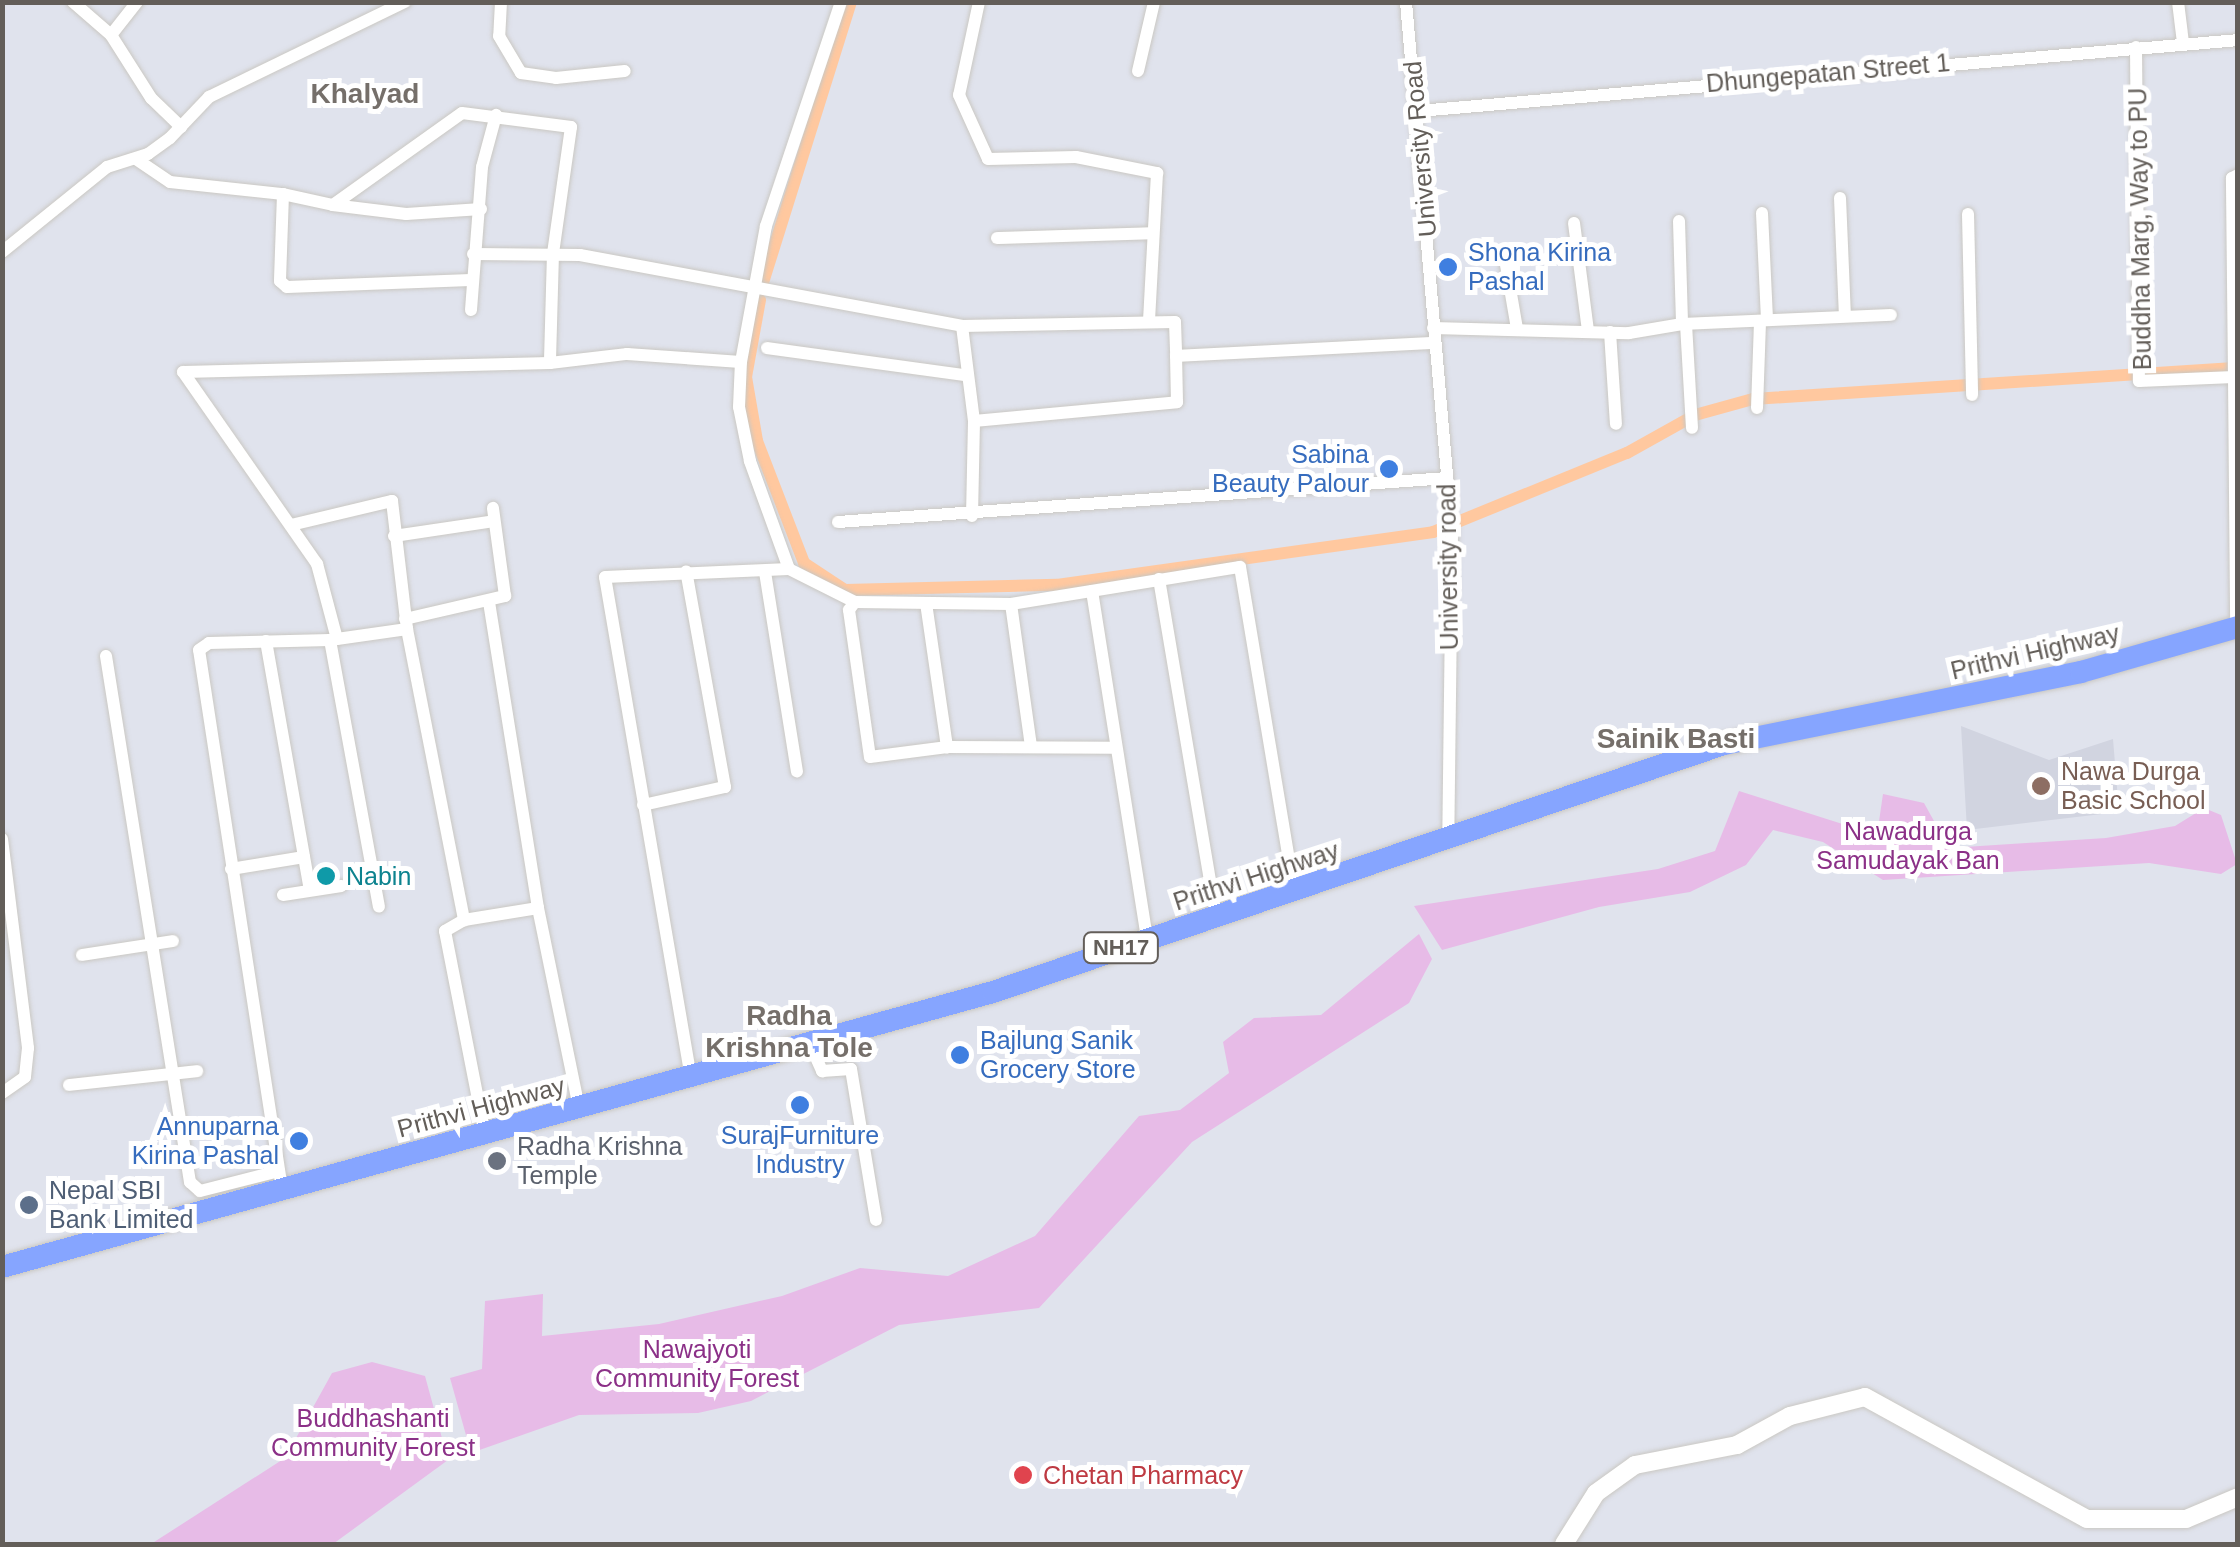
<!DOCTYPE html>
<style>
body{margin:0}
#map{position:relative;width:2240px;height:1547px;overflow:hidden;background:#e0e3ed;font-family:Arial,sans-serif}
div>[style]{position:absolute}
.education>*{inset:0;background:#d1d4e0}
.green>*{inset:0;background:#e7bbe7}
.canal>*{height:12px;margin:-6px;padding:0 6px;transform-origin:6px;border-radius:6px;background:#ffc89f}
.roads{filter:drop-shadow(0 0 2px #cac8c3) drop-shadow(0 0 2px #cac8c3)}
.street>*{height:12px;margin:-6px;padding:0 6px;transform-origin:6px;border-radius:6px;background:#fff}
.secondary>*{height:18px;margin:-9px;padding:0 9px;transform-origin:9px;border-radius:9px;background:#fff}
.highway>*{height:22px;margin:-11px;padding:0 11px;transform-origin:11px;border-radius:11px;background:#86a5ff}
.dots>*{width:28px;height:28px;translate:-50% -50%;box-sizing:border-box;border:5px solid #fff;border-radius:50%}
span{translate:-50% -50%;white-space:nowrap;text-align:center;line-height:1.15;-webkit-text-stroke:10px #fff;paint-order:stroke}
.shield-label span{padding:2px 8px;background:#fff;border:2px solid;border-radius:8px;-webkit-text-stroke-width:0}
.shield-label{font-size:22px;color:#635e59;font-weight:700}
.street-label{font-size:25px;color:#635e59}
.shop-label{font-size:25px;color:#366cbe}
.left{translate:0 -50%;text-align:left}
.right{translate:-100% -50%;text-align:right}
.education-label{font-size:25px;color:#785e54}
.park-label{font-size:25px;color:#8b3087}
.culture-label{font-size:25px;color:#0d838f}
.worship-label{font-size:25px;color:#5b616d}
.service-label{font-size:25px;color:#4e5e75}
.health-label{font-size:25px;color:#be3a42}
.neighbourhood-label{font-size:28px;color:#756f6a;font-weight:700}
.frame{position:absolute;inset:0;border:5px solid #635e59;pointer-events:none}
</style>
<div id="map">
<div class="education">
<div style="clip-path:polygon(1961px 726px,2049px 760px,2113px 739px,2119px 812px,1967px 830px)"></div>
</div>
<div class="green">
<div style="clip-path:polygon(1739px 791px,1877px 835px,1883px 794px,1924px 803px,1949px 848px,2106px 838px,2175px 826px,2204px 808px,2221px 815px,2237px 864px,2221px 874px,2149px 863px,1883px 880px,1823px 842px,1773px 830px,1746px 865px,1690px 892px,1599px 907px,1442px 950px,1414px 906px,1658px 869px,1715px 851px)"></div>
<div style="clip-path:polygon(1419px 934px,1432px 959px,1409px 1003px,1192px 1142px,1039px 1308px,899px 1325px,751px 1401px,698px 1413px,579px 1415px,471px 1453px,450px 1378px,482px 1369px,485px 1301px,543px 1294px,542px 1336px,659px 1324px,782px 1296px,860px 1268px,948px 1276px,1035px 1236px,1139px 1116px,1180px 1110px,1229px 1073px,1223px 1042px,1254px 1018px,1321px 1015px)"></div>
<div style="clip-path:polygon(372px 1362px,425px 1376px,448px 1460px,333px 1544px,151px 1544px,285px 1458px,332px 1373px)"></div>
</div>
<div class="canal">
<div style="left:761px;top:289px;width:301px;rotate:-72.6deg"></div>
<div style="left:760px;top:300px;width:78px;rotate:100.3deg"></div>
<div style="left:746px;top:377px;width:65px;rotate:80.2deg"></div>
<div style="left:757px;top:441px;width:131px;rotate:68.9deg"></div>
<div style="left:804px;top:563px;width:49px;rotate:33.4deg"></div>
<div style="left:845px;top:590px;width:212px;rotate:-1.4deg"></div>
<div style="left:1057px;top:585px;width:380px;rotate:-8deg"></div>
<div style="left:1433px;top:532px;width:209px;rotate:-22.2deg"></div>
<div style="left:1627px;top:453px;width:78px;rotate:-29.2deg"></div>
<div style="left:1695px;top:415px;width:60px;rotate:-15.4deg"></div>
<div style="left:1753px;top:399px;width:486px;rotate:-3.7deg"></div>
</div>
<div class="roads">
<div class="street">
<div style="left:73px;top:2px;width:50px;rotate:41deg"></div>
<div style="left:137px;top:2px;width:42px;rotate:128.2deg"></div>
<div style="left:111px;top:35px;width:75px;rotate:57.6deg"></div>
<div style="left:151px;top:98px;width:42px;rotate:44deg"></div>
<div style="left:501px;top:2px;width:34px;rotate:93deg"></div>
<div style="left:499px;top:36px;width:43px;rotate:59.3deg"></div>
<div style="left:521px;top:73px;width:35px;rotate:8deg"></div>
<div style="left:556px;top:78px;width:69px;rotate:-5.8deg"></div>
<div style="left:979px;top:2px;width:95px;rotate:102.1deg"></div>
<div style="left:959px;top:95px;width:70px;rotate:65.6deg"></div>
<div style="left:988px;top:159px;width:88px;rotate:-1.3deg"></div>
<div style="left:1076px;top:157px;width:83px;rotate:11.2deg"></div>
<div style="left:1157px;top:173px;width:149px;rotate:93.1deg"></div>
<div style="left:1406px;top:2px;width:532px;rotate:85.04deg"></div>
<div style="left:1452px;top:532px;width:307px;rotate:90.7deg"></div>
<div style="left:2178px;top:2px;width:41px;rotate:83deg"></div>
<div style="left:2136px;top:47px;width:334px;rotate:89.5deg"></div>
<div style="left:2139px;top:381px;width:95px;rotate:-2.4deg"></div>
<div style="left:2234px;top:377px;width:250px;rotate:89.5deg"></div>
<div style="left:1138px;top:71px;width:71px;rotate:-76.9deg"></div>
<div style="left:1419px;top:111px;width:822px;rotate:-4.95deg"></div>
<div style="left:136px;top:159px;width:41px;rotate:34.1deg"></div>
<div style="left:170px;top:182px;width:114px;rotate:6.1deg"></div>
<div style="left:1840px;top:198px;width:117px;rotate:87.6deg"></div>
<div style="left:333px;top:205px;width:51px;rotate:-167.6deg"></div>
<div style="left:283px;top:194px;width:87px;rotate:92deg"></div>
<div style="left:280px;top:281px;width:9px;rotate:41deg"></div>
<div style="left:287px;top:287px;width:184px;rotate:-2.2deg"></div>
<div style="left:481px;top:209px;width:75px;rotate:176.2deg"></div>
<div style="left:406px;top:214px;width:74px;rotate:-173deg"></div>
<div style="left:333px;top:205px;width:158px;rotate:-35.5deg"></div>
<div style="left:462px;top:113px;width:110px;rotate:7.3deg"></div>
<div style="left:571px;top:127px;width:127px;rotate:98.1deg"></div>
<div style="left:553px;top:253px;width:110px;rotate:91.6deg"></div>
<div style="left:1762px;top:213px;width:107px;rotate:87.3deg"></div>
<div style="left:1968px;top:214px;width:181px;rotate:88.7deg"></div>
<div style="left:1679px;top:221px;width:103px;rotate:88.3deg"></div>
<div style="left:1574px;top:223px;width:109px;rotate:82.6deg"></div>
<div style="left:997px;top:238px;width:156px;rotate:-1.8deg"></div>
<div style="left:2px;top:252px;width:135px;rotate:-39deg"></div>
<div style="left:107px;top:167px;width:43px;rotate:-17.6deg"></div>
<div style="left:148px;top:154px;width:27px;rotate:-36deg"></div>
<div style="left:170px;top:138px;width:57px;rotate:-46.4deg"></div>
<div style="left:209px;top:97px;width:218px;rotate:-25.9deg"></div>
<div style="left:473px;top:254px;width:107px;rotate:0.5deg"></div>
<div style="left:580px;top:255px;width:389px;rotate:10.5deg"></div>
<div style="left:962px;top:326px;width:213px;rotate:-1.1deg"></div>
<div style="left:1175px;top:322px;width:34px;rotate:88deg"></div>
<div style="left:1506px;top:265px;width:65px;rotate:80.2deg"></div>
<div style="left:471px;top:310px;width:143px;rotate:-85.6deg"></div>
<div style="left:482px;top:167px;width:54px;rotate:-74.9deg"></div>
<div style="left:1686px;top:324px;width:104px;rotate:86.7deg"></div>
<div style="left:962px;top:326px;width:96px;rotate:82.8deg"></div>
<div style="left:974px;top:421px;width:95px;rotate:91.2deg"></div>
<div style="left:1433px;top:328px;width:196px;rotate:1.5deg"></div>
<div style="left:1629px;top:333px;width:54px;rotate:-9.6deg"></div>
<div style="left:1682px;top:324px;width:209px;rotate:-2.5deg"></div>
<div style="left:1610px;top:332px;width:92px;rotate:86.3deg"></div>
<div style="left:767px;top:348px;width:199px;rotate:7.8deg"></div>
<div style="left:2234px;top:377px;width:199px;rotate:-90.6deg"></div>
<div style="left:2232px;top:178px;width:7px;rotate:-27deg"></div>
<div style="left:1757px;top:408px;width:87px;rotate:-88deg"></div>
<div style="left:974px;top:421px;width:204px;rotate:-5.3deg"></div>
<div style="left:1177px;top:402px;width:46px;rotate:-91.2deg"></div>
<div style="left:1176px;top:356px;width:259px;rotate:-2.9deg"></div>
<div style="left:838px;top:522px;width:611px;rotate:-4.13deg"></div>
<div style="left:291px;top:525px;width:104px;rotate:-13.4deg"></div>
<div style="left:392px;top:501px;width:129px;rotate:83.3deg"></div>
<div style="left:394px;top:536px;width:101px;rotate:-8.5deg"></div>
<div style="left:789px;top:569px;width:115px;rotate:-109.9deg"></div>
<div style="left:750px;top:461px;width:55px;rotate:-101.5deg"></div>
<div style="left:739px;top:407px;width:45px;rotate:-87.5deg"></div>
<div style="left:741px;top:362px;width:138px;rotate:-79.6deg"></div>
<div style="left:766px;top:226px;width:236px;rotate:-71.5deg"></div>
<div style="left:765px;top:572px;width:202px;rotate:80.9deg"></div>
<div style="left:1159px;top:579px;width:343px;rotate:80.4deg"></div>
<div style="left:1092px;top:591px;width:353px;rotate:81deg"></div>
<div style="left:855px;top:602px;width:156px;rotate:0.7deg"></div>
<div style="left:1011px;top:604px;width:232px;rotate:-9.2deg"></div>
<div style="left:1240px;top:567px;width:328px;rotate:80.5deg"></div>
<div style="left:926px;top:603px;width:146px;rotate:81.7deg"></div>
<div style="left:1011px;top:604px;width:144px;rotate:82deg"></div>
<div style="left:405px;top:619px;width:103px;rotate:-13deg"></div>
<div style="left:505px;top:596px;width:89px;rotate:-97.8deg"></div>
<div style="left:337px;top:639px;width:78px;rotate:-104.9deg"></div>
<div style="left:317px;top:564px;width:234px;rotate:-124.9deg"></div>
<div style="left:183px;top:372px;width:367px;rotate:-1.4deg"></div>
<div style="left:550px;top:363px;width:78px;rotate:-6.7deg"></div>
<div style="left:627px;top:354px;width:114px;rotate:4deg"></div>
<div style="left:330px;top:640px;width:271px;rotate:79.6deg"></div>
<div style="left:266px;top:641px;width:253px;rotate:80deg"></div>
<div style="left:106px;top:656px;width:533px;rotate:80.93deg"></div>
<div style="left:190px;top:1182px;width:13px;rotate:42deg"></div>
<div style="left:200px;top:1191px;width:81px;rotate:-14.2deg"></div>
<div style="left:643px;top:805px;width:84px;rotate:-12.4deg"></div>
<div style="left:725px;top:787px;width:219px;rotate:-100.2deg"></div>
<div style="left:2px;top:839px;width:211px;rotate:82.9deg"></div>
<div style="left:28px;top:1048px;width:29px;rotate:96deg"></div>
<div style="left:25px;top:1077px;width:28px;rotate:145deg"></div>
<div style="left:231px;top:869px;width:74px;rotate:-9.3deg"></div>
<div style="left:283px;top:895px;width:59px;rotate:-8.8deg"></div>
<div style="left:538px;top:908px;width:204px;rotate:78.4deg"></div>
<div style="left:464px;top:920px;width:22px;rotate:150deg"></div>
<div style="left:445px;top:931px;width:208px;rotate:78.9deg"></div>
<div style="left:82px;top:955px;width:92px;rotate:-8.7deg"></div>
<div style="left:810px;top:1044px;width:30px;rotate:66deg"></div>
<div style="left:822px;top:1071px;width:29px;rotate:-4deg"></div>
<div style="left:851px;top:1069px;width:153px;rotate:80.6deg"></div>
<div style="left:691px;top:1078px;width:508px;rotate:-99.74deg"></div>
<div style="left:605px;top:577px;width:184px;rotate:-2.5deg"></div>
<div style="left:789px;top:569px;width:74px;rotate:26.6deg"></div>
<div style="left:855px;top:602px;width:10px;rotate:127deg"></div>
<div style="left:849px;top:610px;width:148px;rotate:81.9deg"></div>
<div style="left:870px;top:757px;width:78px;rotate:-7.4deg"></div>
<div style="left:947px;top:747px;width:167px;rotate:0.3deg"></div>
<div style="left:69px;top:1085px;width:129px;rotate:-6.2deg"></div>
<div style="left:282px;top:1189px;width:545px;rotate:-98.75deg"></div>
<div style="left:199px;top:650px;width:12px;rotate:-35deg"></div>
<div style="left:209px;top:643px;width:121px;rotate:-1.4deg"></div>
<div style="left:330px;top:640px;width:78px;rotate:-8.1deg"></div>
<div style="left:407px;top:629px;width:297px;rotate:78.9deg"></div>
<div style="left:464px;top:920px;width:75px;rotate:-9.2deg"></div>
<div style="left:538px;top:908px;width:310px;rotate:-99.1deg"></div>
</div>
<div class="secondary">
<div style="left:1564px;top:1544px;width:60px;rotate:-57.9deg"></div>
<div style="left:1596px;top:1493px;width:48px;rotate:-35.7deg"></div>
<div style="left:1635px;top:1465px;width:104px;rotate:-11.1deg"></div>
<div style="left:1737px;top:1445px;width:60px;rotate:-28.7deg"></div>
<div style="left:1790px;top:1416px;width:77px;rotate:-14.2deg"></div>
<div style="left:1865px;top:1397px;width:253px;rotate:28.8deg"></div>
<div style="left:2087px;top:1519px;width:99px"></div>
<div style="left:2186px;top:1519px;width:56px;rotate:-22.9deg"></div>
</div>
<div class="highway">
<div style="left:2px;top:1267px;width:1028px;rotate:-15.51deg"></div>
<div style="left:993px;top:992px;width:772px;rotate:-18.74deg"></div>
<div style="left:1724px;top:744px;width:364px;rotate:-11.4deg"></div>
<div style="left:2081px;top:672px;width:163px;rotate:-16deg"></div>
</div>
</div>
<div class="dots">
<div style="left:1448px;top:267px;background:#3f7fe0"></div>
<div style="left:1389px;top:469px;background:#3f7fe0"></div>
<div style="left:2041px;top:786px;background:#8d6e63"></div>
<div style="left:326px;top:876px;background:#0f9aa8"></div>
<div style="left:960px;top:1055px;background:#3f7fe0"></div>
<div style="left:800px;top:1105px;background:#3f7fe0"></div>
<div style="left:299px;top:1141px;background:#3f7fe0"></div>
<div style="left:497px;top:1161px;background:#6b7280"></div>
<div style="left:29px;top:1205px;background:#5c6f8a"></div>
<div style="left:1023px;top:1475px;background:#e0444e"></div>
</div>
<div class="shield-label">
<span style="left:1121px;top:948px">NH17</span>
</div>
<div class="street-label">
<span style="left:1828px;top:73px;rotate:-5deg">Dhungepatan Street 1</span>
<span style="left:1420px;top:149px;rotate:-95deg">University Road</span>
<span style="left:2140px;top:229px;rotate:-91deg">Buddha Marg, Way to PU</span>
<span style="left:1448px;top:567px;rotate:-91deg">University road</span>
<span style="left:2035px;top:652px;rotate:-13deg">Prithvi Highway</span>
<span style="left:1256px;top:876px;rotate:-18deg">Prithvi Highway</span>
<span style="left:481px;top:1107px;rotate:-15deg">Prithvi Highway</span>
</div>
<div class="shop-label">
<span class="left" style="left:1468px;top:267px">Shona Kirina<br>Pashal</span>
<span class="right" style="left:1369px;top:469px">Sabina<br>Beauty Palour</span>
<span class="left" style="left:980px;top:1055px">Bajlung Sanik<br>Grocery Store</span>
<span class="right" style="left:279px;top:1141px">Annuparna<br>Kirina Pashal</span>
<span style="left:800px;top:1150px">SurajFurniture<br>Industry</span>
</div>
<div class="education-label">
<span class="left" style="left:2061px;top:786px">Nawa Durga<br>Basic School</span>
</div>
<div class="park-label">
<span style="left:1908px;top:846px">Nawadurga<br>Samudayak Ban</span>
<span style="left:697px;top:1364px">Nawajyoti<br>Community Forest</span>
<span style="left:373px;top:1433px">Buddhashanti<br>Community Forest</span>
</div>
<div class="culture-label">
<span class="left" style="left:346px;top:876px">Nabin</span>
</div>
<div class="worship-label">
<span class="left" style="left:517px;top:1161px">Radha Krishna<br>Temple</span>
</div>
<div class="service-label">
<span class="left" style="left:49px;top:1205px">Nepal SBI<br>Bank Limited</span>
</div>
<div class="health-label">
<span class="left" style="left:1043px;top:1475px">Chetan Pharmacy</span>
</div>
<div class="neighbourhood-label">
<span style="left:365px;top:94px">Khalyad</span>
<span style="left:1676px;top:739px">Sainik Basti</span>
<span style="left:789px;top:1032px">Radha<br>Krishna Tole</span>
</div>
<div class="frame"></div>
</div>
